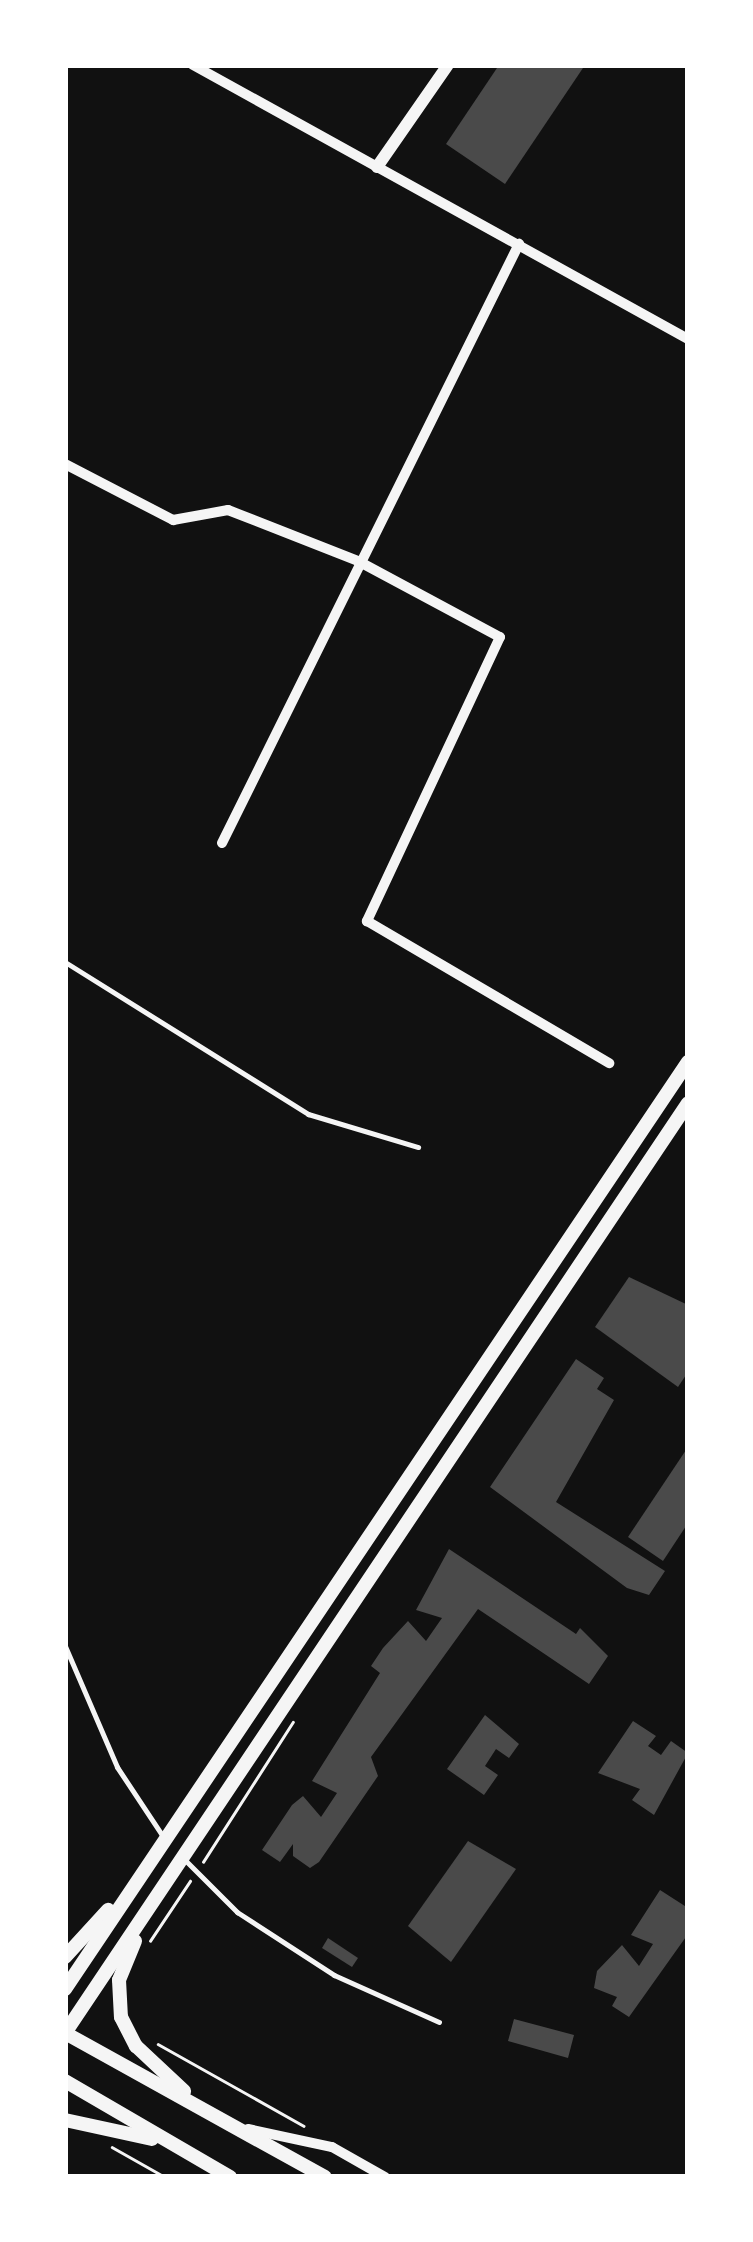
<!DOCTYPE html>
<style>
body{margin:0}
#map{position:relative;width:753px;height:2242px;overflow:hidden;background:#111;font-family:"Golos Text",sans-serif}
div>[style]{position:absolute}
.building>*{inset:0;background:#4a4a4a}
.path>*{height:2.5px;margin:-1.25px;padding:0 1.25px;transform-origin:1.25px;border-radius:1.25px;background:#f5f5f5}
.service>*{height:5px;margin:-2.5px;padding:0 2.5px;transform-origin:2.5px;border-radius:2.5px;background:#f5f5f5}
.minor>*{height:10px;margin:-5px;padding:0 5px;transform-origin:5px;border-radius:5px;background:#f5f5f5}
.tertiary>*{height:12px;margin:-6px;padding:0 6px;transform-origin:6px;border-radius:6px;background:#f5f5f5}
.secondary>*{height:14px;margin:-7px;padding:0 7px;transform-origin:7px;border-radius:7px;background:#f5f5f5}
span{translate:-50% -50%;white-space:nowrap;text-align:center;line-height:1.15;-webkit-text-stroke:9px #fff;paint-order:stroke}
.frame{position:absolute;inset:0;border:68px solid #fff;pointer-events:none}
</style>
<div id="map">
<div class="building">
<div style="clip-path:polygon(499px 65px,585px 65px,505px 184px,446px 144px)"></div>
<div style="clip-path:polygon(629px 1277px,688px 1305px,688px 1372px,678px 1387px,595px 1327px)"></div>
<div style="clip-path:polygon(576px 1359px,604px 1378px,597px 1389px,614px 1400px,556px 1502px,665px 1571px,649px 1595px,627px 1588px,490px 1487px)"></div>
<div style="clip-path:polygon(688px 1447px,688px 1523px,663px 1561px,628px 1537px)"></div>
<div style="clip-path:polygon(449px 1549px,576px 1634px,580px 1628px,608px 1656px,589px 1684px,478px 1609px,371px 1757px,378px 1776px,319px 1862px,310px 1868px,293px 1856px,293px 1844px,280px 1862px,262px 1850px,292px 1805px,303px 1796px,321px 1817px,337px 1793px,312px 1781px,380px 1673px,371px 1666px,383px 1648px,408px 1621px,426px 1641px,442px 1618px,416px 1610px)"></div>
<div style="clip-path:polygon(485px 1715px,519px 1744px,509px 1758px,496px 1749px,485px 1766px,498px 1775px,484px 1795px,447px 1769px)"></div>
<div style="clip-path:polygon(633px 1721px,656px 1736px,648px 1746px,661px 1755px,671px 1741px,688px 1753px,654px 1815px,632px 1800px,640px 1789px,598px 1773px)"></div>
<div style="clip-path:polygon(468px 1841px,516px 1869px,451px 1962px,408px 1926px)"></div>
<div style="clip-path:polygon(660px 1890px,688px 1908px,688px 1934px,629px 2017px,612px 2006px,617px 1997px,594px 1988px,597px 1971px,622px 1945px,639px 1966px,653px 1944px,631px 1935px)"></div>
<div style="clip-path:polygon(328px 1938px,358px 1958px,352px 1967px,322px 1948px)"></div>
<div style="clip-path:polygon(514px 2019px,574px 2035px,568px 2058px,508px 2041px)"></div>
</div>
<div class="path">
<div style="left:203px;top:1862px;width:166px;rotate:-57.3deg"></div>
<div style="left:150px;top:1941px;width:72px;rotate:-56.3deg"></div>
<div style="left:158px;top:2044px;width:167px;rotate:29.3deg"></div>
<div style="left:112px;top:2147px;width:61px;rotate:29.5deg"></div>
</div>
<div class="service">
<div style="left:65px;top:962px;width:287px;rotate:32deg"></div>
<div style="left:308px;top:1114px;width:115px;rotate:16.7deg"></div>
<div style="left:65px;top:1646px;width:132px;rotate:66.7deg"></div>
<div style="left:117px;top:1767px;width:82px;rotate:56.5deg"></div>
<div style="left:185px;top:1860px;width:74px;rotate:45deg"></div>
<div style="left:237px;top:1912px;width:116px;rotate:33deg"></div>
<div style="left:334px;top:1975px;width:115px;rotate:24.1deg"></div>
</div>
<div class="minor">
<div style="left:193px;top:65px;width:566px;rotate:28.97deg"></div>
<div style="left:65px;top:464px;width:122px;rotate:27.4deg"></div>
<div style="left:173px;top:520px;width:56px;rotate:-10.3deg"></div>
<div style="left:228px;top:510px;width:140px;rotate:21.4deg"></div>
<div style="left:358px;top:561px;width:161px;rotate:28.2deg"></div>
<div style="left:500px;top:637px;width:314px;rotate:115.1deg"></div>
<div style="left:367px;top:921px;width:281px;rotate:30.4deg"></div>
<div style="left:222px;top:843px;width:669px;rotate:-63.63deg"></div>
<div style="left:248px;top:2129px;width:86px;rotate:12.1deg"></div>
<div style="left:332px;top:2147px;width:61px;rotate:29.5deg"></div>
</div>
<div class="tertiary">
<div style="left:377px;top:167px;width:124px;rotate:-55.2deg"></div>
</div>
<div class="secondary">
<div style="left:135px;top:1941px;width:42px;rotate:112.3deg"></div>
<div style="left:119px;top:1980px;width:37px;rotate:87deg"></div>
<div style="left:121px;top:2017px;width:33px;rotate:63deg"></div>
<div style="left:136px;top:2046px;width:66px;rotate:43.2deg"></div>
<div style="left:65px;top:1957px;width:64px;rotate:-47.5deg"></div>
<div style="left:65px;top:1989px;width:1117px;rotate:-56.1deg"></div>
<div style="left:65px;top:2033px;width:1119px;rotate:-56.18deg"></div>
<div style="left:65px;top:2033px;width:297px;rotate:29deg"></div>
<div style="left:65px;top:2081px;width:191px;rotate:30.2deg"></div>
<div style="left:65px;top:2120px;width:89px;rotate:12.3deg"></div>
</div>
<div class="frame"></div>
</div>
